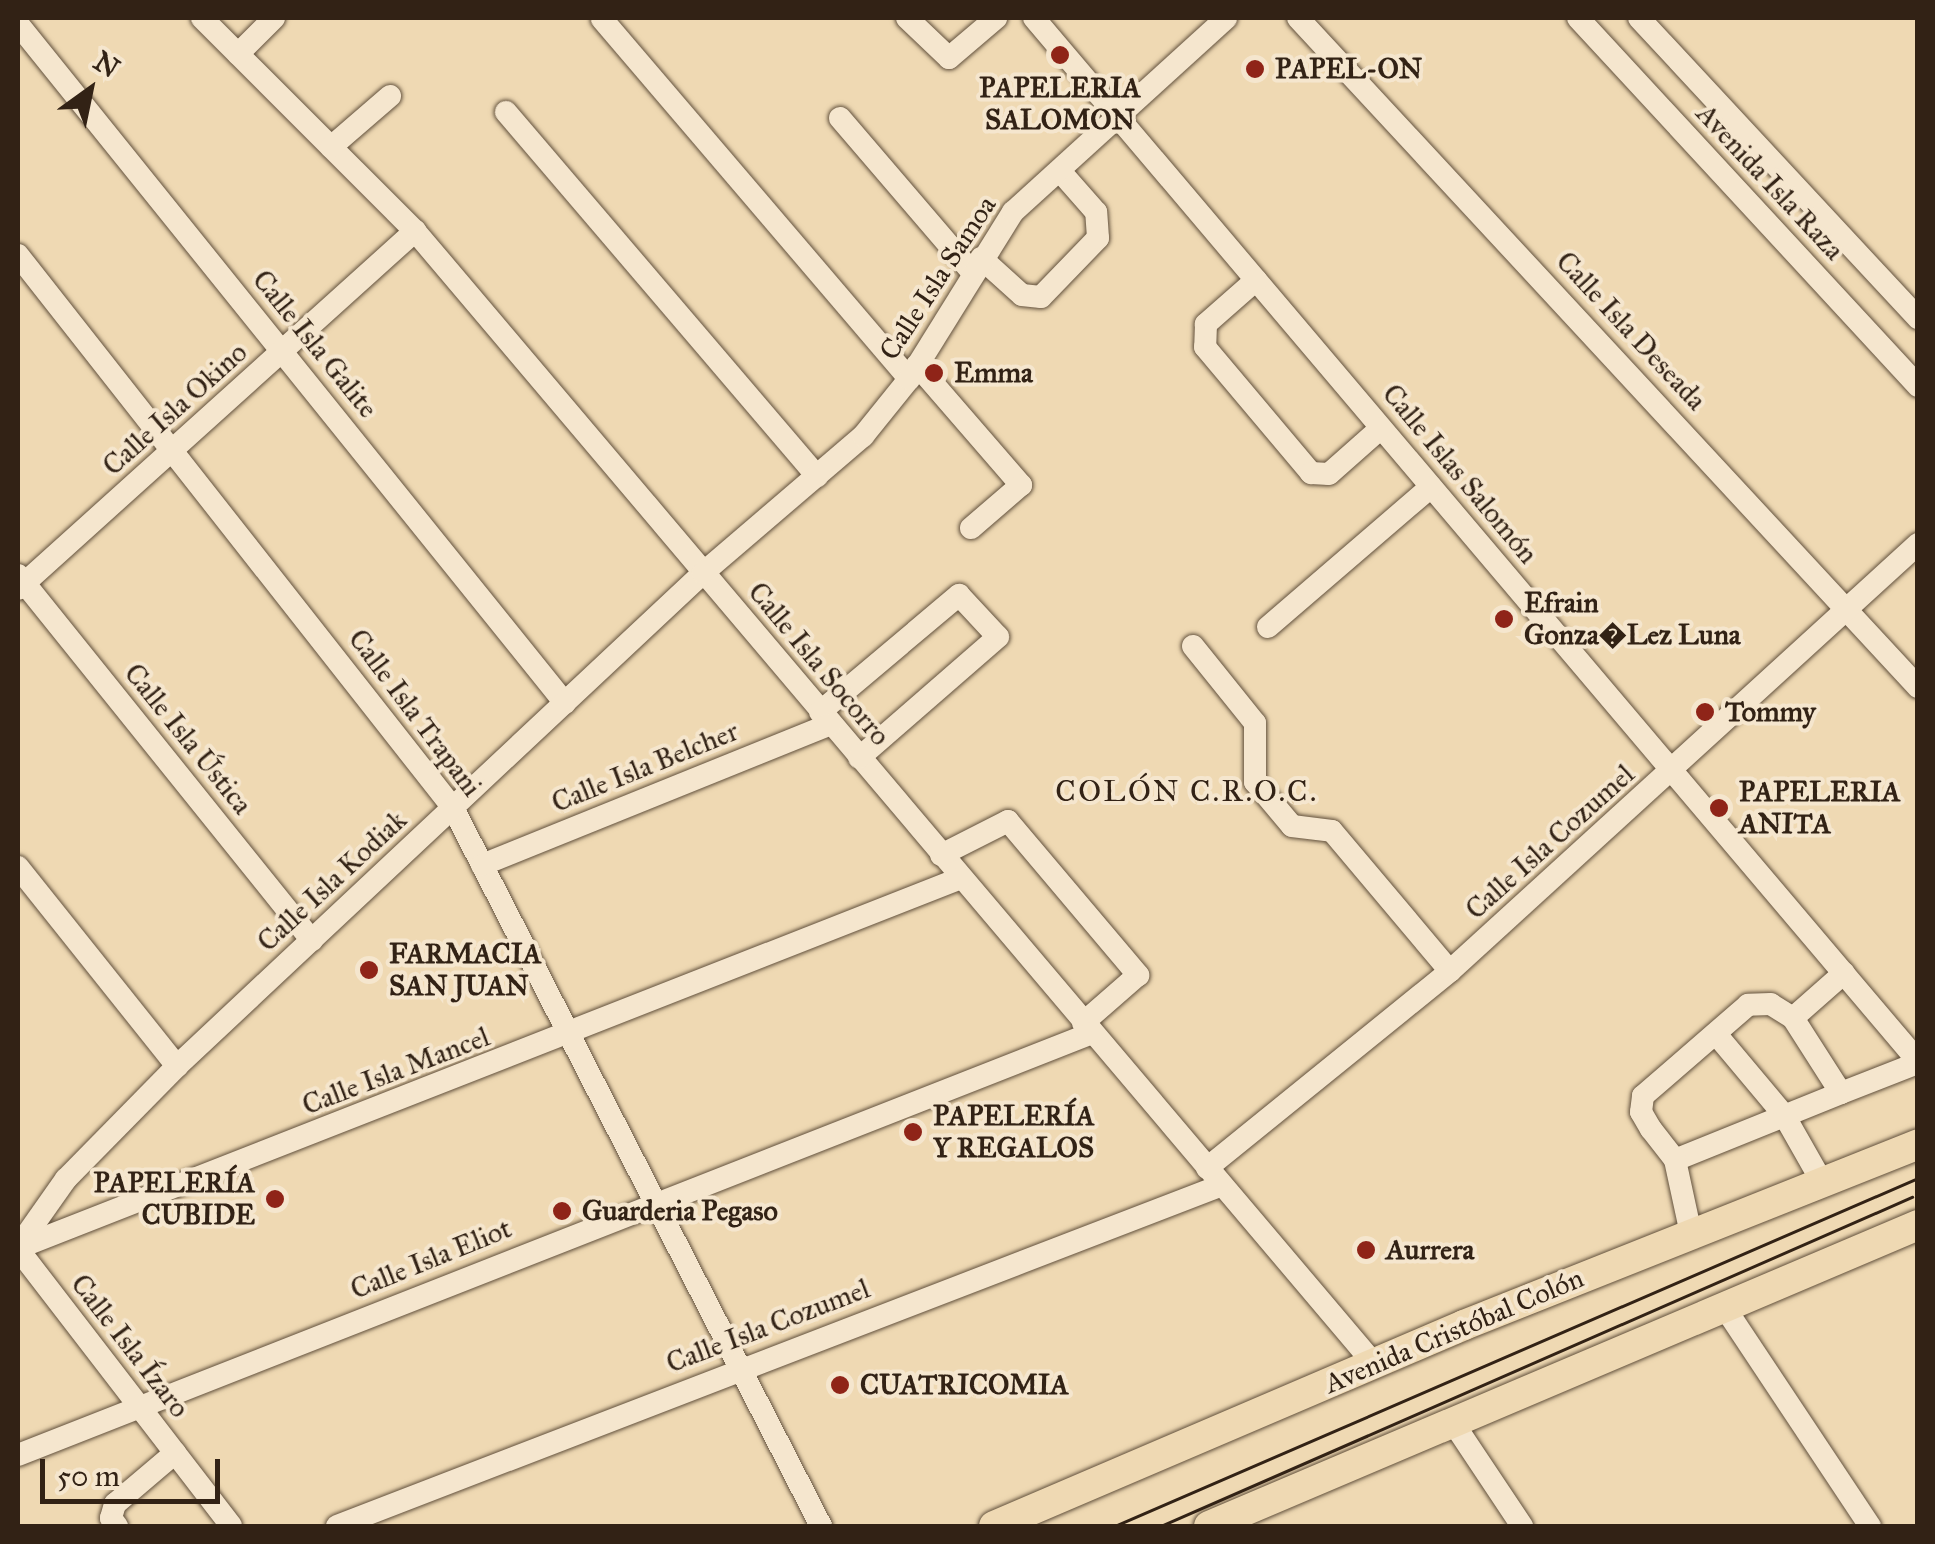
<!DOCTYPE html>
<meta charset="utf-8">
<style>
body{margin:0}
#map{position:relative;width:1935px;height:1544px;overflow:hidden;background:#efd9b3;font-family:"IM FELL Great Primer",serif}
div>[style]{position:absolute}
.roads{filter:drop-shadow(0 0 2px #61503c) drop-shadow(0 0 2px #61503c)}
.minor>*{height:22px;margin:-11px;padding:0 11px;transform-origin:11px;border-radius:11px;background:#f5e6ce}
.major>*{height:30px;margin:-15px;padding:0 15px;transform-origin:15px;border-radius:15px;background:#efd9b3}
.tram>*{height:2.5px;margin:-1.25px;padding:0 1.25px;transform-origin:1.25px;border-radius:1.25px;background:#322215}
.dots>*{width:28px;height:28px;translate:-50% -50%;box-sizing:border-box;border:5px solid #f5e6ce;border-radius:50%}
span{translate:-50% -50%;white-space:nowrap;text-align:center;line-height:1.15;-webkit-text-stroke:8px #f5e6ce;paint-order:stroke}
.poi-label{font-size:28px;color:#322215;font-weight:700}
.left{translate:0 -50%;text-align:left}
.right{translate:-100% -50%;text-align:right}
.street-label{font-size:28px;color:#322215}
.neighbourhood-label{font-size:30px;color:#322215;letter-spacing:2.5px}
.frame{position:absolute;inset:0;border:20px solid #322215;pointer-events:none}
.north{position:absolute;left:40px;top:40px;width:100px;height:100px;-webkit-text-stroke:8px #f5e6ce;paint-order:stroke;rotate:33deg;font-size:28px;font-weight:700;line-height:40px;text-align:center;color:#322215}
.north::after{content:'';display:block;margin:auto;width:35px;height:45px;background:#322215;clip-path:polygon(50% 0,100% 100%,50% 72%,0 100%)}
.scale{position:absolute;left:40px;top:1459px;width:180px;height:45px;box-sizing:border-box;border:5px solid #322215;border-top:0;padding-left:12px;font-size:30px;line-height:35px;white-space:nowrap;color:#322215;-webkit-text-stroke:8px #f5e6ce;paint-order:stroke}
</style>
<div id="map">
<div class="roads">
<div class="minor">
<div style="left:202px;top:18px;width:301px;rotate:45deg"></div>
<div style="left:415px;top:231px;width:1484px;rotate:49.75deg"></div>
<div style="left:907px;top:18px;width:58px;rotate:43.6deg"></div>
<div style="left:949px;top:58px;width:62px;rotate:-40.4deg"></div>
<div style="left:1034px;top:18px;width:1367px;rotate:49.72deg"></div>
<div style="left:1298px;top:18px;width:912px;rotate:47.18deg"></div>
<div style="left:1578px;top:18px;width:501px;rotate:47.26deg"></div>
<div style="left:1639px;top:18px;width:410px;rotate:47.1deg"></div>
<div style="left:602px;top:19px;width:473px;rotate:49.5deg"></div>
<div style="left:18px;top:24px;width:872px;rotate:51.15deg"></div>
<div style="left:238px;top:54px;width:51px;rotate:-45deg"></div>
<div style="left:506px;top:112px;width:479px;rotate:49.5deg"></div>
<div style="left:840px;top:118px;width:201px;rotate:49.4deg"></div>
<div style="left:331px;top:147px;width:78px;rotate:-40.8deg"></div>
<div style="left:18px;top:255px;width:704px;rotate:51.81deg"></div>
<div style="left:453px;top:808px;width:807px;rotate:62.86deg"></div>
<div style="left:981px;top:258px;width:55px;rotate:42.1deg"></div>
<div style="left:1022px;top:295px;width:19px;rotate:6deg"></div>
<div style="left:1041px;top:297px;width:82px;rotate:-46deg"></div>
<div style="left:1098px;top:238px;width:26px;rotate:-94deg"></div>
<div style="left:1096px;top:212px;width:55px;rotate:-131.3deg"></div>
<div style="left:1256px;top:280px;width:67px;rotate:138.7deg"></div>
<div style="left:1206px;top:324px;width:23px;rotate:92deg"></div>
<div style="left:1205px;top:347px;width:165px;rotate:49.9deg"></div>
<div style="left:1311px;top:473px;width:18px;rotate:3deg"></div>
<div style="left:1329px;top:474px;width:69px;rotate:-41.5deg"></div>
<div style="left:917px;top:365px;width:159px;rotate:49.1deg"></div>
<div style="left:1021px;top:485px;width:66px;rotate:139.3deg"></div>
<div style="left:18px;top:575px;width:469px;rotate:51.2deg"></div>
<div style="left:18px;top:589px;width:535px;rotate:-42.04deg"></div>
<div style="left:1268px;top:627px;width:215px;rotate:-40.7deg"></div>
<div style="left:1193px;top:646px;width:99px;rotate:51.2deg"></div>
<div style="left:1255px;top:723px;width:59px;rotate:90deg"></div>
<div style="left:1255px;top:782px;width:57px;rotate:49.9deg"></div>
<div style="left:1292px;top:826px;width:40px;rotate:7.1deg"></div>
<div style="left:1332px;top:831px;width:183px;rotate:49.9deg"></div>
<div style="left:820px;top:712px;width:182px;rotate:-40.1deg"></div>
<div style="left:959px;top:595px;width:57px;rotate:47.1deg"></div>
<div style="left:998px;top:637px;width:184px;rotate:139deg"></div>
<div style="left:941px;top:855px;width:75px;rotate:-26.9deg"></div>
<div style="left:1008px;top:821px;width:202px;rotate:49.8deg"></div>
<div style="left:1138px;top:975px;width:73px;rotate:138.9deg"></div>
<div style="left:482px;top:865px;width:376px;rotate:-22deg"></div>
<div style="left:18px;top:867px;width:255px;rotate:51.4deg"></div>
<div style="left:1844px;top:973px;width:68px;rotate:138.6deg"></div>
<div style="left:1793px;top:1018px;width:89px;rotate:57.4deg"></div>
<div style="left:1841px;top:1093px;width:83px;rotate:-21.3deg"></div>
<div style="left:1793px;top:1018px;width:26px;rotate:-148deg"></div>
<div style="left:1771px;top:1004px;width:23px;rotate:178deg"></div>
<div style="left:1748px;top:1005px;width:139px;rotate:139.1deg"></div>
<div style="left:1643px;top:1096px;width:16px;rotate:97deg"></div>
<div style="left:1641px;top:1112px;width:20px;rotate:60deg"></div>
<div style="left:1651px;top:1129px;width:39px;rotate:52deg"></div>
<div style="left:1675px;top:1160px;width:179px;rotate:-22deg"></div>
<div style="left:1716px;top:1034px;width:106px;rotate:50deg"></div>
<div style="left:1784px;top:1115px;width:77px;rotate:60.4deg"></div>
<div style="left:1675px;top:1160px;width:76px;rotate:77.8deg"></div>
<div style="left:1207px;top:1168px;width:313px;rotate:-39deg"></div>
<div style="left:1450px;top:971px;width:634px;rotate:-42.38deg"></div>
<div style="left:18px;top:1247px;width:83px;rotate:-54.8deg"></div>
<div style="left:66px;top:1179px;width:158px;rotate:-45.5deg"></div>
<div style="left:177px;top:1066px;width:721px;rotate:-43.15deg"></div>
<div style="left:703px;top:573px;width:211px;rotate:-40.6deg"></div>
<div style="left:863px;top:436px;width:73px;rotate:-51.1deg"></div>
<div style="left:909px;top:379px;width:197px;rotate:-58.1deg"></div>
<div style="left:1013px;top:212px;width:288px;rotate:-42.3deg"></div>
<div style="left:18px;top:1248px;width:1013px;rotate:-21.42deg"></div>
<div style="left:18px;top:1249px;width:349px;rotate:52.4deg"></div>
<div style="left:1725px;top:1308px;width:262px;rotate:56.4deg"></div>
<div style="left:1454px;top:1424px;width:123px;rotate:56.3deg"></div>
<div style="left:18px;top:1455px;width:1154px;rotate:-21.45deg"></div>
<div style="left:117px;top:1526px;width:10px;rotate:-127deg"></div>
<div style="left:111px;top:1518px;width:15px;rotate:-74deg"></div>
<div style="left:115px;top:1504px;width:79px;rotate:-40.4deg"></div>
<div style="left:337px;top:1526px;width:948px;rotate:-21.07deg"></div>
</div>
<div class="major">
<div style="left:994px;top:1526px;width:511px;rotate:-23.15deg"></div>
<div style="left:1464px;top:1325px;width:489px;rotate:-21.7deg"></div>
<div style="left:1209px;top:1526px;width:770px;rotate:-23deg"></div>
</div>
</div>
<div class="tram">
<div style="left:1115px;top:1526px;width:875px;rotate:-23.43deg"></div>
<div style="left:1161px;top:1526px;width:820px;rotate:-23.66deg"></div>
</div>
<div class="dots">
<div style="left:1060px;top:55px;background:#8f2418"></div>
<div style="left:1255px;top:69px;background:#8f2418"></div>
<div style="left:934px;top:373px;background:#8f2418"></div>
<div style="left:1504px;top:619px;background:#8f2418"></div>
<div style="left:1705px;top:712px;background:#8f2418"></div>
<div style="left:1719px;top:808px;background:#8f2418"></div>
<div style="left:369px;top:970px;background:#8f2418"></div>
<div style="left:913px;top:1132px;background:#8f2418"></div>
<div style="left:275px;top:1199px;background:#8f2418"></div>
<div style="left:562px;top:1211px;background:#8f2418"></div>
<div style="left:1366px;top:1250px;background:#8f2418"></div>
<div style="left:840px;top:1385px;background:#8f2418"></div>
</div>
<div class="poi-label">
<span class="left" style="left:1275px;top:69px">PAPEL-ON</span>
<span style="left:1060px;top:104px">PAPELERIA<br>SALOMON</span>
<span class="left" style="left:954px;top:373px">Emma</span>
<span class="left" style="left:1524px;top:619px">Efrain<br>Gonza�Lez Luna</span>
<span class="left" style="left:1725px;top:712px">Tommy</span>
<span class="left" style="left:1739px;top:808px">PAPELERIA<br>ANITA</span>
<span class="left" style="left:389px;top:970px">FARMACIA<br>SAN JUAN</span>
<span class="left" style="left:933px;top:1132px">PAPELERÍA<br>Y REGALOS</span>
<span class="right" style="left:255px;top:1199px">PAPELERÍA<br>CUBIDE</span>
<span class="left" style="left:582px;top:1211px">Guarderia Pegaso</span>
<span class="left" style="left:1386px;top:1250px">Aurrera</span>
<span class="left" style="left:860px;top:1385px">CUATRICOMIA</span>
</div>
<div class="street-label">
<span style="left:1770px;top:182px;rotate:47deg">Avenida Isla Raza</span>
<span style="left:938px;top:278px;rotate:-57deg">Calle Isla Samoa</span>
<span style="left:1631px;top:331px;rotate:47deg">Calle Isla Deseada</span>
<span style="left:315px;top:344px;rotate:51deg">Calle Isla Galite</span>
<span style="left:175px;top:409px;rotate:-42deg">Calle Isla Okino</span>
<span style="left:1460px;top:474px;rotate:50deg">Calle Islas Salomón</span>
<span style="left:819px;top:664px;rotate:50deg">Calle Isla Socorro</span>
<span style="left:415px;top:713px;rotate:53deg">Calle Isla Trapani</span>
<span style="left:188px;top:739px;rotate:51deg">Calle Isla Ústica</span>
<span style="left:645px;top:767px;rotate:-22deg">Calle Isla Belcher</span>
<span style="left:1550px;top:842px;rotate:-42deg">Calle Isla Cozumel</span>
<span style="left:332px;top:881px;rotate:-43deg">Calle Isla Kodiak</span>
<span style="left:396px;top:1071px;rotate:-21deg">Calle Isla Mancel</span>
<span style="left:431px;top:1259px;rotate:-22deg">Calle Isla Eliot</span>
<span style="left:768px;top:1326px;rotate:-21deg">Calle Isla Cozumel</span>
<span style="left:1454px;top:1331px;rotate:-23deg">Avenida Cristóbal Colón</span>
<span style="left:130px;top:1346px;rotate:52deg">Calle Isla Ízaro</span>
</div>
<div class="neighbourhood-label">
<span style="left:1187px;top:791px">COLÓN C.R.O.C.</span>
</div>
<div class="frame"></div>
<div class="north">N</div>
<div class="scale">50 m</div>
</div>
